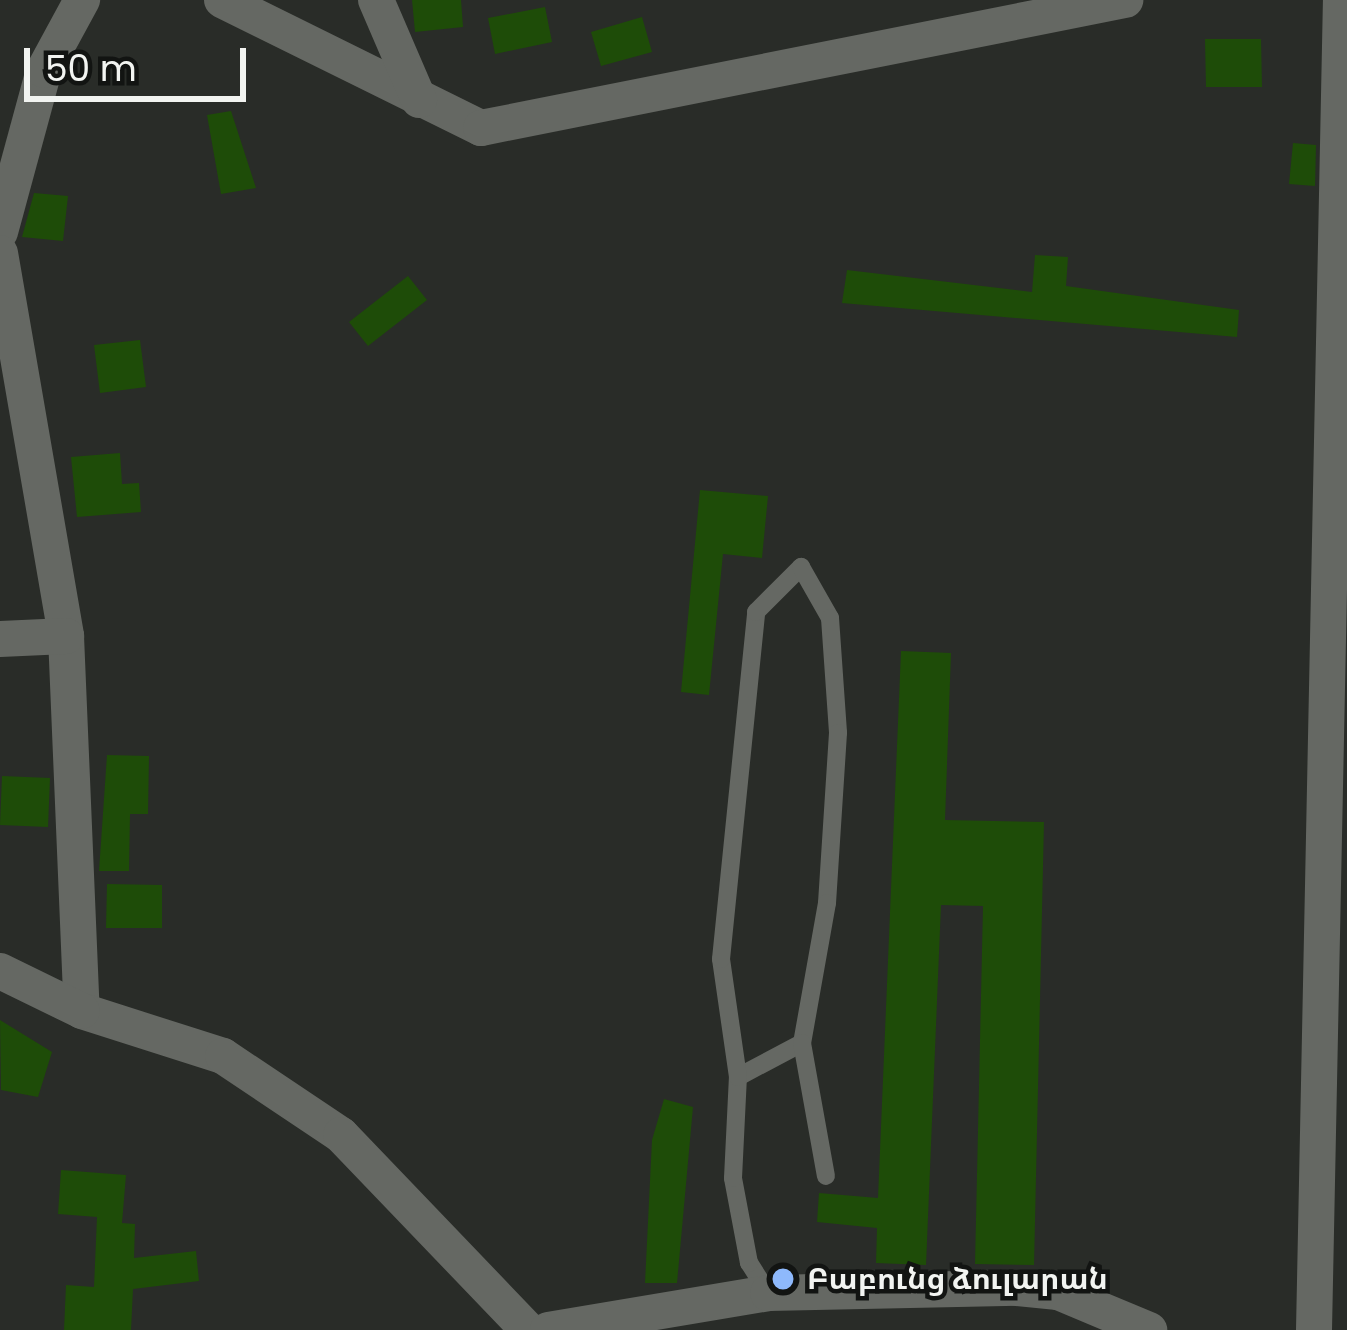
<!DOCTYPE html>
<meta charset="utf-8">
<style>
body{margin:0}
#map{position:relative;width:1347px;height:1330px;overflow:hidden;background:#292c28;font-family:Poppins,"Noto Sans Armenian",sans-serif}
div>[style]{position:absolute}
.building>*{inset:0;background:#1e4c08}
.service>*{height:18px;margin:-9px;padding:0 9px;transform-origin:9px;border-radius:9px;background:#656863}
.minor>*{height:36px;margin:-18px;padding:0 18px;transform-origin:18px;border-radius:18px;background:#656863}
.dots>*{width:33px;height:33px;translate:-50% -50%;box-sizing:border-box;border:6px solid #121412;border-radius:50%}
span{translate:-50% -50%;white-space:nowrap;text-align:center;line-height:1.15;-webkit-text-stroke:9px #121412;paint-order:stroke}
.poi-label{font-size:30px;color:#f2f4f1;font-weight:700}
.left{translate:0 -50%;text-align:left}
.scale{position:absolute;left:24px;top:48px;width:222px;height:54px;box-sizing:border-box;border:6px solid #f2f4f1;border-top:0;padding-left:15px;font-size:36px;line-height:42px;white-space:nowrap;color:#f2f4f1;-webkit-text-stroke:9px #121412;paint-order:stroke}
</style>
<div id="map">
<div class="building">
<div style="clip-path:polygon(412px 0,461px 0,463px 27px,415px 32px)"></div>
<div style="clip-path:polygon(545px 7px,552px 42px,495px 54px,488px 18px)"></div>
<div style="clip-path:polygon(642px 17px,652px 52px,601px 66px,591px 32px)"></div>
<div style="clip-path:polygon(1205px 39px,1261px 39px,1262px 87px,1206px 87px)"></div>
<div style="clip-path:polygon(231px 111px,256px 188px,221px 194px,207px 115px)"></div>
<div style="clip-path:polygon(1293px 143px,1316px 145px,1315px 186px,1289px 184px)"></div>
<div style="clip-path:polygon(34px 193px,68px 196px,63px 241px,22px 237px)"></div>
<div style="clip-path:polygon(1035px 255px,1068px 257px,1066px 286px,1239px 310px,1237px 337px,842px 303px,847px 270px,1032px 292px)"></div>
<div style="clip-path:polygon(408px 276px,427px 300px,368px 346px,349px 322px)"></div>
<div style="clip-path:polygon(140px 340px,146px 387px,100px 393px,94px 345px)"></div>
<div style="clip-path:polygon(120px 453px,122px 484px,139px 483px,141px 512px,77px 517px,71px 457px)"></div>
<div style="clip-path:polygon(700px 490px,768px 496px,762px 558px,723px 554px,709px 695px,681px 692px)"></div>
<div style="clip-path:polygon(901px 651px,951px 653px,945px 820px,1044px 822px,1034px 1265px,975px 1264px,983px 906px,941px 905px,926px 1265px,876px 1263px,877px 1228px,817px 1222px,819px 1193px,878px 1198px)"></div>
<div style="clip-path:polygon(107px 755px,149px 756px,148px 814px,130px 814px,129px 871px,99px 871px)"></div>
<div style="clip-path:polygon(2px 776px,50px 778px,48px 827px,0 825px)"></div>
<div style="clip-path:polygon(107px 884px,162px 885px,162px 928px,106px 928px)"></div>
<div style="clip-path:polygon(0 1020px,52px 1052px,38px 1097px,1px 1090px)"></div>
<div style="clip-path:polygon(664px 1099px,693px 1107px,677px 1283px,645px 1283px,652px 1140px)"></div>
<div style="clip-path:polygon(61px 1170px,126px 1175px,122px 1223px,135px 1224px,134px 1258px,196px 1251px,199px 1281px,133px 1289px,131px 1330px,64px 1330px,66px 1285px,94px 1287px,97px 1217px,58px 1214px)"></div>
</div>
<div class="service">
<div style="left:738px;top:1077px;width:72px;rotate:-28deg"></div>
<div style="left:768px;top:1293px;width:36px;rotate:-122deg"></div>
<div style="left:749px;top:1263px;width:86px;rotate:-100.7deg"></div>
<div style="left:733px;top:1178px;width:101px;rotate:-87.2deg"></div>
<div style="left:738px;top:1077px;width:119px;rotate:-98.2deg"></div>
<div style="left:721px;top:959px;width:349px;rotate:-84.2deg"></div>
<div style="left:756px;top:612px;width:64px;rotate:-45deg"></div>
<div style="left:801px;top:567px;width:59px;rotate:60.4deg"></div>
<div style="left:830px;top:618px;width:115px;rotate:86deg"></div>
<div style="left:838px;top:733px;width:170px;rotate:93.7deg"></div>
<div style="left:827px;top:903px;width:142px;rotate:100.1deg"></div>
<div style="left:802px;top:1043px;width:135px;rotate:79.8deg"></div>
</div>
<div class="minor">
<div style="left:222px;top:0;width:289px;rotate:26.3deg"></div>
<div style="left:481px;top:128px;width:657px;rotate:-11.24deg"></div>
<div style="left:376px;top:0;width:109px;rotate:66.7deg"></div>
<div style="left:0;top:232px;width:168px;rotate:-74.8deg"></div>
<div style="left:44px;top:70px;width:80px;rotate:-61.5deg"></div>
<div style="left:0;top:253px;width:389px;rotate:80.2deg"></div>
<div style="left:66px;top:636px;width:375px;rotate:87.6deg"></div>
<div style="left:82px;top:1011px;width:148px;rotate:17.7deg"></div>
<div style="left:223px;top:1056px;width:142px;rotate:33.8deg"></div>
<div style="left:341px;top:1135px;width:270px;rotate:46.2deg"></div>
<div style="left:0;top:639px;width:66px;rotate:-2.6deg"></div>
<div style="left:0;top:971px;width:91px;rotate:26deg"></div>
<div style="left:548px;top:1330px;width:223px;rotate:-9.5deg"></div>
<div style="left:768px;top:1293px;width:249px;rotate:-1.2deg"></div>
<div style="left:1017px;top:1288px;width:41px;rotate:5.6deg"></div>
<div style="left:1058px;top:1292px;width:99px;rotate:22.7deg"></div>
<div style="left:1314px;top:1330px;width:1330px;rotate:-88.84deg"></div>
</div>
<div class="dots">
<div style="left:783px;top:1279px;background:#8eb9fc"></div>
</div>
<div class="poi-label">
<span class="left" style="left:807px;top:1279px">Բաբունց ձուլարան</span>
</div>
<div class="scale">50 m</div>
</div>
